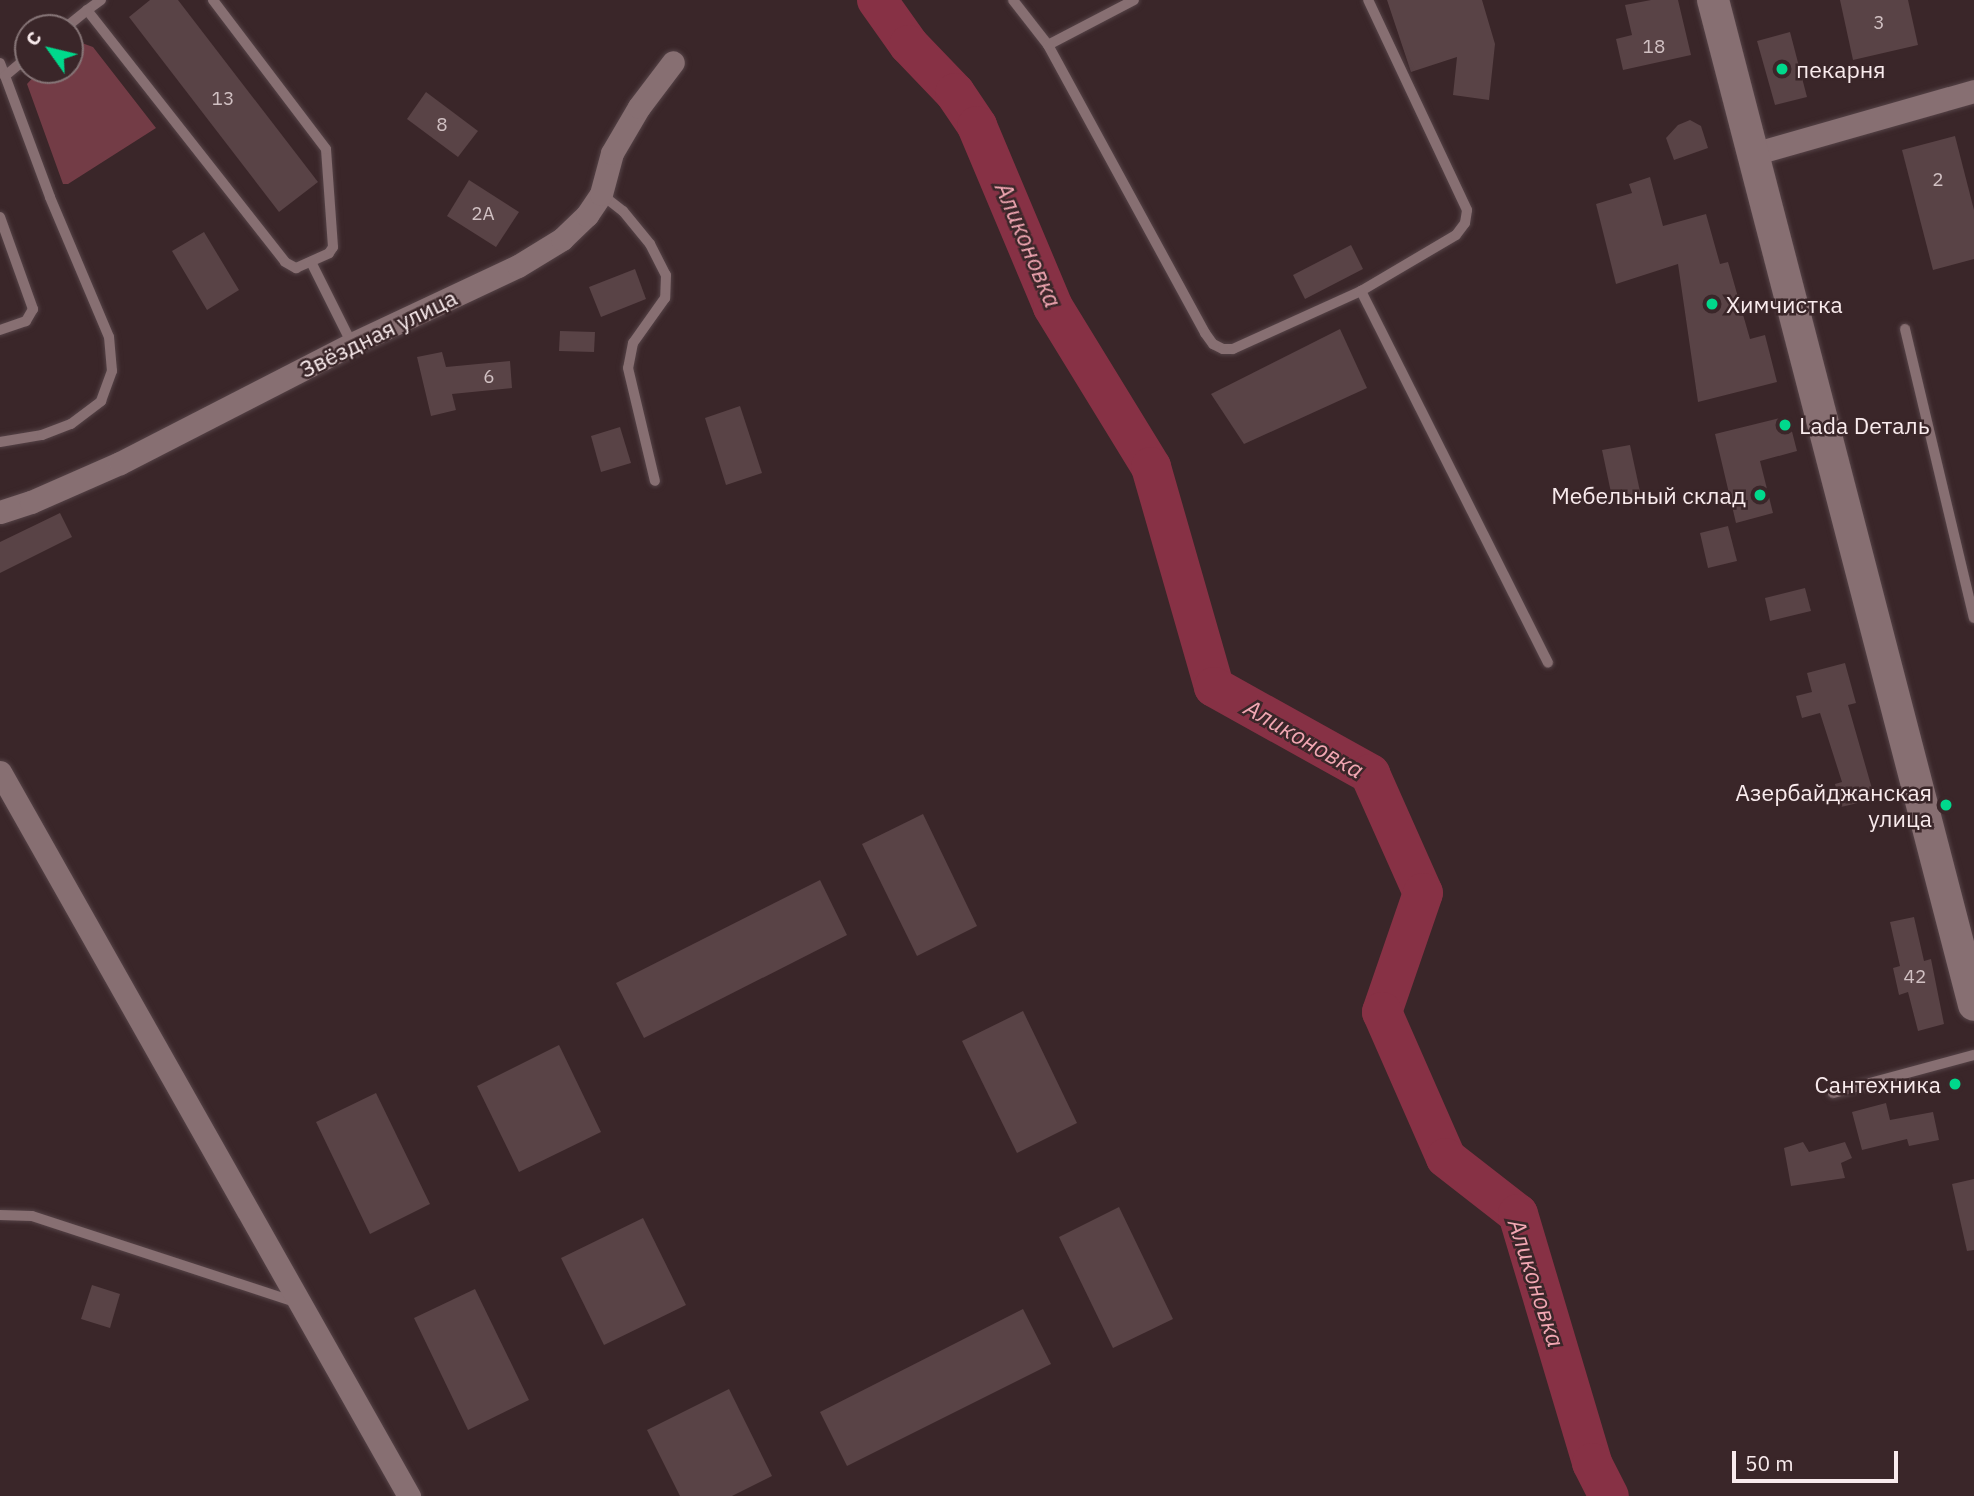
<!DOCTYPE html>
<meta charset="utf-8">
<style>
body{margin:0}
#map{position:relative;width:1974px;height:1496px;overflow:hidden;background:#3a2629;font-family:"IBM Plex Sans",sans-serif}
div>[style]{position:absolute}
.green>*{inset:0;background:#733c46}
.river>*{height:40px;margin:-20px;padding:0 20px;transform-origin:20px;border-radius:20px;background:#873145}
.building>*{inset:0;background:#594346}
.roads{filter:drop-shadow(0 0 2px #554347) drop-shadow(0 0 2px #554347)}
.lane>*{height:10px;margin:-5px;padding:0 5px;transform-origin:5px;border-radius:5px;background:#876f72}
.street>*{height:23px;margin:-11.5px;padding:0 11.5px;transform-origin:11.5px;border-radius:11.5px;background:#876f72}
.secondary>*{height:32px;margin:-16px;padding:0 16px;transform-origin:16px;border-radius:16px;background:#876f72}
.dots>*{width:19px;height:19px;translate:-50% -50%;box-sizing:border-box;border:4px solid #3a2629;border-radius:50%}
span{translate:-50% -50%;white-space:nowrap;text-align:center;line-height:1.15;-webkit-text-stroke:5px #3a2629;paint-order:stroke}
.number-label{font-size:19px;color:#d1c1c3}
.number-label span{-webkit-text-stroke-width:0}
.poi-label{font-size:23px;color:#f9ebed}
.left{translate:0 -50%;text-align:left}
.right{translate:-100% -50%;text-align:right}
.street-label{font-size:23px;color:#f9ebed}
.water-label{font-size:24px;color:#f2a7b3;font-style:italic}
.north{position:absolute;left:14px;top:14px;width:70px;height:70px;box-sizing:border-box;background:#3a2629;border:2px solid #867577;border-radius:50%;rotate:304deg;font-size:19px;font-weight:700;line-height:28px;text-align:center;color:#f9ebed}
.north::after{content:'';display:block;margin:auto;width:24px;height:32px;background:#00d98c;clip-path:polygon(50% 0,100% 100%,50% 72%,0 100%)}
.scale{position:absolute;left:1732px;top:1451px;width:166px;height:32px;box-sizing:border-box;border:4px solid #f9ebed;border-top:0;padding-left:9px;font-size:21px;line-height:24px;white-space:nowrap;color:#f9ebed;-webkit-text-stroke:5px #3a2629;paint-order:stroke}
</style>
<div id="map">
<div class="green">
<div style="clip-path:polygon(79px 42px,93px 47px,156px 128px,68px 184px,63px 184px,27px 84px,40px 70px,70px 70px,70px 48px)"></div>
</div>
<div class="river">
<div style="left:877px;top:0;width:55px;rotate:54.6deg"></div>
<div style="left:909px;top:45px;width:66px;rotate:46.2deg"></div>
<div style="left:955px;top:93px;width:40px;rotate:56deg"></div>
<div style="left:977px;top:126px;width:196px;rotate:67.2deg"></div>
<div style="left:1053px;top:307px;width:188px;rotate:58.5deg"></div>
<div style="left:1151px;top:467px;width:229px;rotate:74deg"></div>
<div style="left:1214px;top:687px;width:179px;rotate:29.1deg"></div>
<div style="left:1370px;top:774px;width:130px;rotate:66deg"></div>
<div style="left:1423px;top:893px;width:126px;rotate:109deg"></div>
<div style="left:1382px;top:1012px;width:159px;rotate:66.3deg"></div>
<div style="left:1446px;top:1158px;width:91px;rotate:37.9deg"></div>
<div style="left:1518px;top:1214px;width:260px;rotate:73.4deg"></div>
<div style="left:1592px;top:1463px;width:37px;rotate:63deg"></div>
</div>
<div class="building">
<div style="clip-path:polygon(150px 0,178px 0,318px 182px,279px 212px,129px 17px)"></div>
<div style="clip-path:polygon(1387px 0,1482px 0,1495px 44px,1489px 100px,1453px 95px,1457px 57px,1411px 72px)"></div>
<div style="clip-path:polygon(1651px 0,1678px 0,1691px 55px,1623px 70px,1616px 39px,1632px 35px,1625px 5px)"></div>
<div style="clip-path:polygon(1840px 0,1908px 0,1918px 45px,1853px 60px)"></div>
<div style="clip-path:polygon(1790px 32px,1807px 97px,1775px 105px,1757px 41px)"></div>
<div style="clip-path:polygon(426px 92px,478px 131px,458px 157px,407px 119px)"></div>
<div style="clip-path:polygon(1690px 120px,1701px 126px,1708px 148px,1674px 160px,1666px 138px,1678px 125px)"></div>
<div style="clip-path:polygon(1955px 136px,1974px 210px,1974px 259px,1933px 270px,1902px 150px)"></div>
<div style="clip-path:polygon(1650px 177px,1663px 226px,1706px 214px,1720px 264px,1728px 262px,1750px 339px,1765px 335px,1777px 382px,1698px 402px,1678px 264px,1616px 284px,1596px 204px,1632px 193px,1629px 184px)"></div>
<div style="clip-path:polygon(469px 180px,519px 212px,496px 247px,447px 216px)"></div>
<div style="clip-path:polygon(204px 232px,239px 290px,207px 310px,172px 251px)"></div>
<div style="clip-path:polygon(1351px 245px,1363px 269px,1305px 299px,1293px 275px)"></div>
<div style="clip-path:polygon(635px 269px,646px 299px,601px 317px,589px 287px)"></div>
<div style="clip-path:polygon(1340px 329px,1367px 388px,1244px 444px,1211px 394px)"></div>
<div style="clip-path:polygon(560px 331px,595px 332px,594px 352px,559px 351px)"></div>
<div style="clip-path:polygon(442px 352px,446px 367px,510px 361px,512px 388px,452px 394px,456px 410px,431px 416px,417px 357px)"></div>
<div style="clip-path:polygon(740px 406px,762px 473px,726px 485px,705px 418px)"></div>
<div style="clip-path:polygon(1788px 416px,1797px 451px,1760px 461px,1773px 513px,1736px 523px,1715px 434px)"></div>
<div style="clip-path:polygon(620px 427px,631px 463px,601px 472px,591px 436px)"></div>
<div style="clip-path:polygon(1630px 445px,1641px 496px,1613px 502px,1602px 450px)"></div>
<div style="clip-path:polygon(60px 513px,72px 537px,0 573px,0 542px)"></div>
<div style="clip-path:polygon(1728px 526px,1737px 561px,1708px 568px,1700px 533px)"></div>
<div style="clip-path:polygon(1805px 588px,1811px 611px,1770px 621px,1765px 598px)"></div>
<div style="clip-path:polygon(1845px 663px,1856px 703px,1848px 705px,1875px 799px,1841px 807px,1835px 784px,1842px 782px,1820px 713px,1802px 718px,1796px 696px,1812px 692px,1807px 673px)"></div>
<div style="clip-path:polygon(923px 814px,977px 926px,917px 956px,862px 844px)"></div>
<div style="clip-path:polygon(820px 880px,847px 935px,644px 1038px,616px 983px)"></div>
<div style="clip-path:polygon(1914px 917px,1924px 961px,1931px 959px,1944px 1024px,1918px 1031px,1908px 992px,1899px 995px,1893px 968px,1900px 966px,1890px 922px)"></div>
<div style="clip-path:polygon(1023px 1011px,1077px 1123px,1017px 1153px,962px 1041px)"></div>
<div style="clip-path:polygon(559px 1045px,601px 1132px,519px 1172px,477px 1086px)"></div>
<div style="clip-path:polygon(376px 1093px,430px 1204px,370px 1234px,316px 1122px)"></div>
<div style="clip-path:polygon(1886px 1103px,1890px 1120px,1933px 1112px,1939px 1140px,1909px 1146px,1907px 1139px,1862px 1150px,1852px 1112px)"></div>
<div style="clip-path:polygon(1803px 1142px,1809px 1152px,1845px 1142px,1852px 1158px,1841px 1163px,1845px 1178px,1791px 1186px,1784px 1148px)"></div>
<div style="clip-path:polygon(1974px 1179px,1974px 1250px,1967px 1251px,1952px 1184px)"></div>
<div style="clip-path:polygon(1119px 1207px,1173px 1319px,1113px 1348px,1059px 1237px)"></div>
<div style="clip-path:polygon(643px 1218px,686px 1305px,604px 1345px,561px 1258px)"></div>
<div style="clip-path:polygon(92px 1285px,120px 1294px,110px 1328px,81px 1319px)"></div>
<div style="clip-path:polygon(475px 1289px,529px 1400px,468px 1430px,414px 1318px)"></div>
<div style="clip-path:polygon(1023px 1309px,1051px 1364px,847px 1466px,820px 1412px)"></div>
<div style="clip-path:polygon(729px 1389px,772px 1476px,732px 1496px,680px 1496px,647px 1430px)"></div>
</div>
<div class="roads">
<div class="lane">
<div style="left:101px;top:0;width:17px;rotate:144deg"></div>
<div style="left:87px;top:10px;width:320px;rotate:51.8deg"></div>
<div style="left:285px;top:262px;width:13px;rotate:29deg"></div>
<div style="left:296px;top:268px;width:36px;rotate:-24deg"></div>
<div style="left:329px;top:253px;width:7px;rotate:-56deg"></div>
<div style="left:333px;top:247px;width:98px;rotate:-94.1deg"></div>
<div style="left:326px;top:149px;width:187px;rotate:-127.2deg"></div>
<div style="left:1013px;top:0;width:57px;rotate:52.1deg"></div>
<div style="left:1048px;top:45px;width:328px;rotate:61.4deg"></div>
<div style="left:1205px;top:333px;width:14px;rotate:54deg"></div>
<div style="left:1213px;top:344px;width:11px;rotate:27deg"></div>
<div style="left:1223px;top:349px;width:10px"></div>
<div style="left:1233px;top:349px;width:141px;rotate:-24.4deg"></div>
<div style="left:1361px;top:291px;width:110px;rotate:-30.5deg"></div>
<div style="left:1456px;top:235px;width:15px;rotate:-53deg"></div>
<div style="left:1465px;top:223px;width:13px;rotate:-81deg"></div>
<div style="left:1467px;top:210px;width:232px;rotate:-115.2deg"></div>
<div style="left:65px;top:28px;width:28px;rotate:-39deg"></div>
<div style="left:1048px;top:45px;width:97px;rotate:-27.6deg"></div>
<div style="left:0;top:63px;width:14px;rotate:69deg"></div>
<div style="left:601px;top:194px;width:28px;rotate:38deg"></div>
<div style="left:623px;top:211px;width:43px;rotate:50.7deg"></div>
<div style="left:650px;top:244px;width:35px;rotate:63deg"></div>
<div style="left:666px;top:275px;width:23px;rotate:92deg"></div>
<div style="left:665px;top:298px;width:55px;rotate:125.4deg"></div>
<div style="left:633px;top:343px;width:25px;rotate:101deg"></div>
<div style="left:628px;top:368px;width:116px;rotate:76.6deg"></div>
<div style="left:0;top:217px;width:98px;rotate:70.3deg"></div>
<div style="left:33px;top:309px;width:14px;rotate:120deg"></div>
<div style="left:26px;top:321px;width:28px;rotate:161deg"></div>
<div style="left:311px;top:262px;width:92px;rotate:63.4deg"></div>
<div style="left:1361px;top:291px;width:416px;rotate:63.3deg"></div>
<div style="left:1905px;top:329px;width:297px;rotate:76.6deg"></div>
<div style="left:0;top:442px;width:43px;rotate:-9.5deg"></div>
<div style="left:42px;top:435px;width:31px;rotate:-21deg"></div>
<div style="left:71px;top:424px;width:38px;rotate:-37deg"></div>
<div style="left:101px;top:401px;width:32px;rotate:-70deg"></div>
<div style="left:112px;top:371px;width:34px;rotate:-95deg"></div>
<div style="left:109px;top:337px;width:152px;rotate:-112.9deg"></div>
<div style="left:50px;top:197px;width:129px;rotate:-110.4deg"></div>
<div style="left:5px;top:76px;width:30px;rotate:-40deg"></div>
<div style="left:1833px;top:1093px;width:146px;rotate:-15.1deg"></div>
<div style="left:0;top:1215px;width:32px;rotate:2deg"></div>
<div style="left:32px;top:1216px;width:280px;rotate:18.1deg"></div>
</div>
<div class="street">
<div style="left:1753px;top:154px;width:230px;rotate:-15.9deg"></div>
<div style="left:0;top:512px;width:33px;rotate:-18deg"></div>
<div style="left:31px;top:502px;width:97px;rotate:-23.7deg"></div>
<div style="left:120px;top:463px;width:261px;rotate:-27.2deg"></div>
<div style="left:352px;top:344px;width:183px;rotate:-25.2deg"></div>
<div style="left:518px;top:266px;width:52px;rotate:-31.5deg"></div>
<div style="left:562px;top:239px;width:35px;rotate:-44deg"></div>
<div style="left:587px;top:215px;width:25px;rotate:-56deg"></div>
<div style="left:601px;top:194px;width:42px;rotate:-75deg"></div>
<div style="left:612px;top:153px;width:53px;rotate:-59.6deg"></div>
<div style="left:639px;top:107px;width:56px;rotate:-52.9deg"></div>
<div style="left:0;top:772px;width:832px;rotate:60.54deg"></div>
</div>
<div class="secondary">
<div style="left:1713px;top:0;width:1038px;rotate:75.44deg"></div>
</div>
</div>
<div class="dots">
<div style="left:1782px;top:69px;background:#00d98c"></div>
<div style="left:1712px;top:304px;background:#00d98c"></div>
<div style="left:1785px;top:425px;background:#00d98c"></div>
<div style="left:1760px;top:495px;background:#00d98c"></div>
<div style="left:1946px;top:805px;background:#00d98c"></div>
<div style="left:1955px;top:1084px;background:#00d98c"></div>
</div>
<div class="number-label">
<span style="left:1879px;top:23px">3</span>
<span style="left:1654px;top:47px">18</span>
<span style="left:223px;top:99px">13</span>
<span style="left:442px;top:125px">8</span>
<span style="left:1938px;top:180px">2</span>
<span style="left:483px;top:214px">2А</span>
<span style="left:489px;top:377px">6</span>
<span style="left:1915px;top:977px">42</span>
</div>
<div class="poi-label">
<span class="left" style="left:1796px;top:69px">пекарня</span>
<span class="left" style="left:1726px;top:304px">Химчистка</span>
<span class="left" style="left:1799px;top:425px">Lada Dеталь</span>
<span class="right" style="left:1746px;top:495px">Мебельный склад</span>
<span class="right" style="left:1932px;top:805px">Азербайджанская<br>улица</span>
<span class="right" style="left:1941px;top:1084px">Сантехника</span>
</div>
<div class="street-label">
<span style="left:378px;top:333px;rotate:-26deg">Звёздная улица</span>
</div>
<div class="water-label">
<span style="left:1028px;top:245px;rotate:67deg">Аликоновка</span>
<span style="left:1304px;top:739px;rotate:30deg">Аликоновка</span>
<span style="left:1536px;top:1283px;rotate:72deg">Аликоновка</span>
</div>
<div class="north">С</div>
<div class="scale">50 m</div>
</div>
